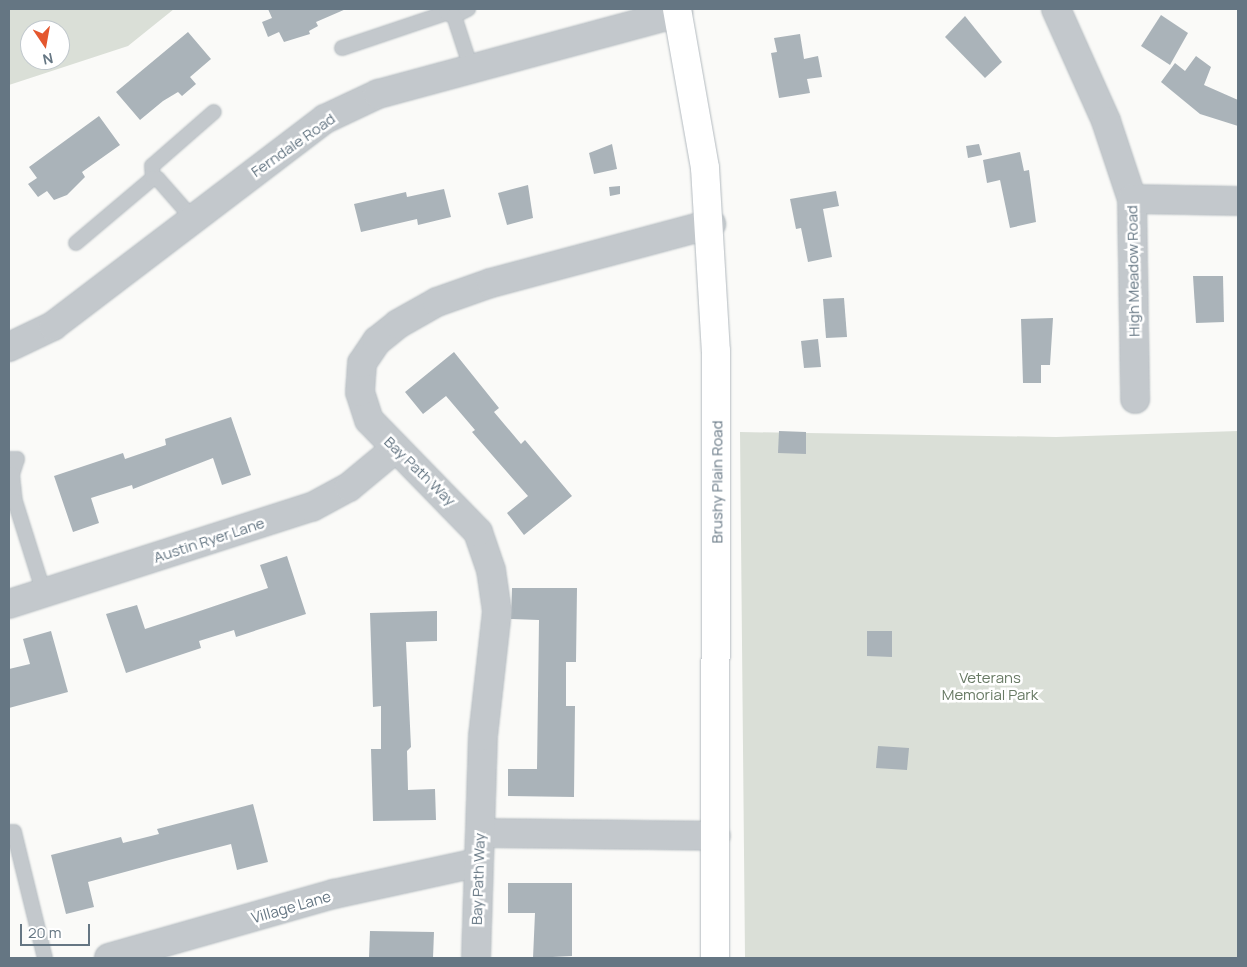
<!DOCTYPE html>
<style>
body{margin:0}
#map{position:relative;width:1247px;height:967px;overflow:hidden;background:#fafaf8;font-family:Manrope,sans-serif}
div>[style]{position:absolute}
.green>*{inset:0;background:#dadfd7}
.building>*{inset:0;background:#aab3b9}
.roads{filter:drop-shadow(0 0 1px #b3babf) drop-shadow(0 0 1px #b3babf)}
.service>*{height:14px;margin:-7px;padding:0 7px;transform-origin:7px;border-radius:7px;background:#c3c8cc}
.minor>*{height:28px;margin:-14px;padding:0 14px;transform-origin:14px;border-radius:14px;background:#c3c8cc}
.secondary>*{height:28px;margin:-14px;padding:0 14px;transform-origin:14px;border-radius:14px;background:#fff}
span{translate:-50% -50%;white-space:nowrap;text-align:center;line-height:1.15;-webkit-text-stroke:5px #fff;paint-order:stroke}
.street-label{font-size:15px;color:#657683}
.park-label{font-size:15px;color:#687a64}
.frame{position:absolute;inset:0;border:10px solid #657683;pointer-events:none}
.north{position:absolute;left:20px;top:20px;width:50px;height:50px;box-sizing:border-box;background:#fff;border:1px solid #c1c8cd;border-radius:50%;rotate:168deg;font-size:14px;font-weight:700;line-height:20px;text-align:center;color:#657683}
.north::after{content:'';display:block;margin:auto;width:18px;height:22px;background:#e4572e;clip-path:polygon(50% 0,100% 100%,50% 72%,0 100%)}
.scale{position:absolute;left:20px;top:924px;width:70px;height:22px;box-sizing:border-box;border:2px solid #657683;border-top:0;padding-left:6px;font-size:15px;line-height:18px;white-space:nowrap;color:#657683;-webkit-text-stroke:4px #fff;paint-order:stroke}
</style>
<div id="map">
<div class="green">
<div style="clip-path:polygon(evenodd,9px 9px,174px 9px,128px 46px,9px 85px,9px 9px,30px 30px,60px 30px,60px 60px,30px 60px,30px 30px)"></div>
<div style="clip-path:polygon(1238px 431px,1238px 958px,745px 958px,740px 432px,1056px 437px)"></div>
</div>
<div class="building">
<div style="clip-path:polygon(268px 9px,346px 9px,316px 22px,318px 26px,309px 31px,310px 34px,284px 42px,279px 32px,268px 37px,262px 22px,272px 18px)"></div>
<div style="clip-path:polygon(1161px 15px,1188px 33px,1170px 65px,1141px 46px)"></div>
<div style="clip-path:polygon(965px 16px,1002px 62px,985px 78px,945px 37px)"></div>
<div style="clip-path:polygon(188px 32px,211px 59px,190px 77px,196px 84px,182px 96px,178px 92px,163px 101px,140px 120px,116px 92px)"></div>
<div style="clip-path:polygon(800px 34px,804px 59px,818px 56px,822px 77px,807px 79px,810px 93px,779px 98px,771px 53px,777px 52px,774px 38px)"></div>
<div style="clip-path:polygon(1196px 56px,1211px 67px,1204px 85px,1238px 100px,1238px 126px,1200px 114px,1161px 82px,1175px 63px,1185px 71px)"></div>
<div style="clip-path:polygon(99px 116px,120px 145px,82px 172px,85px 177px,67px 195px,54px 200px,47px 191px,38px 197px,28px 184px,37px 178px,29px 167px)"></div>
<div style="clip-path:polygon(612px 144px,617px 169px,594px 174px,589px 153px)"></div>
<div style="clip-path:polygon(979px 144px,982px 155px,968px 158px,966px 146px)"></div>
<div style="clip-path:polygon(1020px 152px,1024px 171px,1029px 170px,1036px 222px,1010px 228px,1000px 180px,987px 183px,983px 160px)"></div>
<div style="clip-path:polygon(528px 185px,533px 218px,507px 225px,498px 193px)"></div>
<div style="clip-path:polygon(620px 186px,620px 194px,610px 196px,609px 187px)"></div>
<div style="clip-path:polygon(444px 189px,451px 217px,418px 225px,417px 219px,361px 232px,354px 204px,406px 192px,407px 197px)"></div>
<div style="clip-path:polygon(836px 191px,839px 206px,823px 209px,832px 257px,808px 262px,801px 228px,796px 229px,790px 199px)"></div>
<div style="clip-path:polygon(1193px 276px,1223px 276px,1224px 322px,1196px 323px)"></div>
<div style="clip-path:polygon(844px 298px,847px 337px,826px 338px,823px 299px)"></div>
<div style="clip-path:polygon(1053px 318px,1050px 365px,1041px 365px,1041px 383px,1023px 383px,1021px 319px)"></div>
<div style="clip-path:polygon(818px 339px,821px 367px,804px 368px,801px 341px)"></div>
<div style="clip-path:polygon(454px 352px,499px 408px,494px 412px,521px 444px,525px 440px,572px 496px,524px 535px,507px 513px,528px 496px,472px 432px,475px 430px,446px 396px,423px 414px,405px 392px)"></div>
<div style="clip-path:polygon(231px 417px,251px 475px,222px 485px,213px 458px,133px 489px,132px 485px,91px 498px,99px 523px,73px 532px,54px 476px,123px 453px,125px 459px,166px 445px,165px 439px)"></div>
<div style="clip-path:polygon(779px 431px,806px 432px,806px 454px,778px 453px)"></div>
<div style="clip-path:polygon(287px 556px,306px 614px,236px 637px,234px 630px,199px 641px,201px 648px,126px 673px,106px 614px,137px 605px,145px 629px,185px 616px,268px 588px,260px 565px)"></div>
<div style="clip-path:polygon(512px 588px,577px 588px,576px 662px,566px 662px,566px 706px,575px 706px,574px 797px,508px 796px,508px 769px,537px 769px,539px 620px,511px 619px)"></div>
<div style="clip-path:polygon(437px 611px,437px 641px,406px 642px,411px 747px,407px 751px,408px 790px,435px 789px,436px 820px,373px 821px,371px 749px,381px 749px,381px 706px,373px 707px,370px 613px)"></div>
<div style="clip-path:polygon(51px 631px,68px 692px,9px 708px,9px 669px,30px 664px,23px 639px)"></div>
<div style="clip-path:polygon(867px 631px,892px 631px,892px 657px,867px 656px)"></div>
<div style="clip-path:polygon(878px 746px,909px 748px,907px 770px,876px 768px)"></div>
<div style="clip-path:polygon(253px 804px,268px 862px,237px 870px,231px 844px,169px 860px,88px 882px,94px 907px,66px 914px,51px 855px,121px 837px,123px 843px,159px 834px,157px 829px)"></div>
<div style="clip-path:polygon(508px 883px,572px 883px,572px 956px,533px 958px,535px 913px,508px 913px)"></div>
<div style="clip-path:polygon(370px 931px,434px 932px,433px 958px,369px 958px)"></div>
</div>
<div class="roads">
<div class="service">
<div style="left:454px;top:16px;width:16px;rotate:-27deg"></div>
<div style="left:342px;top:48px;width:110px;rotate:-18.6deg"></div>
<div style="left:446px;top:13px;width:9px;rotate:21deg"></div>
<div style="left:454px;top:16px;width:58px;rotate:71.9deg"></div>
<div style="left:153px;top:178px;width:12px;rotate:-95deg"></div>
<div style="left:152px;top:166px;width:82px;rotate:-41.1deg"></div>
<div style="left:76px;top:243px;width:101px;rotate:-40.2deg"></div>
<div style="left:153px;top:178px;width:5px;rotate:11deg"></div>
<div style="left:158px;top:179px;width:55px;rotate:48.7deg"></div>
<div style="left:9px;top:459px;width:8px"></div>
<div style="left:17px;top:459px;width:16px;rotate:108deg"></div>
<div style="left:12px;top:474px;width:27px;rotate:84deg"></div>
<div style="left:15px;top:501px;width:96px;rotate:72.5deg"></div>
<div style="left:9px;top:832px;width:5px"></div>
<div style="left:14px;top:832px;width:130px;rotate:76.2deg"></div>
</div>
<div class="minor">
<div style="left:1056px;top:9px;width:123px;rotate:65.9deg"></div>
<div style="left:1106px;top:121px;width:82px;rotate:71.6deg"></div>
<div style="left:1132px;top:199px;width:200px;rotate:89.1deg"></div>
<div style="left:1132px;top:199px;width:106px;rotate:1.1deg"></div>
<div style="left:9px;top:347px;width:49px;rotate:-25.5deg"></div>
<div style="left:53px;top:326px;width:342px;rotate:-37.3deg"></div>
<div style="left:325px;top:119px;width:59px;rotate:-25.3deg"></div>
<div style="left:378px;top:94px;width:311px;rotate:-15.1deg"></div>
<div style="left:9px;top:604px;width:318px;rotate:-17.8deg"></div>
<div style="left:312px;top:507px;width:42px;rotate:-28.4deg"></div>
<div style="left:349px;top:487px;width:60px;rotate:-39.6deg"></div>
<div style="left:480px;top:833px;width:236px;rotate:0.7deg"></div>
<div style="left:109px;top:958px;width:234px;rotate:-15.9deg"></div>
<div style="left:334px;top:894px;width:145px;rotate:-12.3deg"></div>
<div style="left:476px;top:958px;width:222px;rotate:-88.2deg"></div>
<div style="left:483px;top:736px;width:126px;rotate:-83.6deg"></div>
<div style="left:497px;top:611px;width:41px;rotate:-98.3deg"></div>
<div style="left:491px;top:570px;width:40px;rotate:-108.9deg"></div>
<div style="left:478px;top:532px;width:156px;rotate:-134.2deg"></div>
<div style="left:369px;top:420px;width:29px;rotate:-108deg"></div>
<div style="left:360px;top:392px;width:29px;rotate:-86deg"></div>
<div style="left:362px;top:363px;width:27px;rotate:-56deg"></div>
<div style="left:377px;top:341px;width:27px;rotate:-39deg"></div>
<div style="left:398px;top:324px;width:45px;rotate:-29.4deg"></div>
<div style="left:437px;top:302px;width:57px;rotate:-19.4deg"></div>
<div style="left:491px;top:283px;width:228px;rotate:-15deg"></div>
</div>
<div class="secondary">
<div style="left:677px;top:9px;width:161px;rotate:80deg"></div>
<div style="left:705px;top:168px;width:183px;rotate:86.6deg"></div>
<div style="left:716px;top:351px;width:607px;rotate:90.09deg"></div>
</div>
</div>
<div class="street-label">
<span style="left:293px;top:145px;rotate:-35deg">Ferndale Road</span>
<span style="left:1133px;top:271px;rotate:-91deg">High Meadow Road</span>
<span style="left:420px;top:471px;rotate:44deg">Bay Path Way</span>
<span style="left:717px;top:482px;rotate:-90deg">Brushy Plain Road</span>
<span style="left:209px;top:540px;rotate:-18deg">Austin Ryer Lane</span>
<span style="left:478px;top:879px;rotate:-88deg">Bay Path Way</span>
<span style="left:291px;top:907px;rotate:-16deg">Village Lane</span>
</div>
<div class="park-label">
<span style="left:990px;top:686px">Veterans<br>Memorial Park</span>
</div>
<div class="frame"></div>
<div class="north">N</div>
<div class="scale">20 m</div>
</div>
